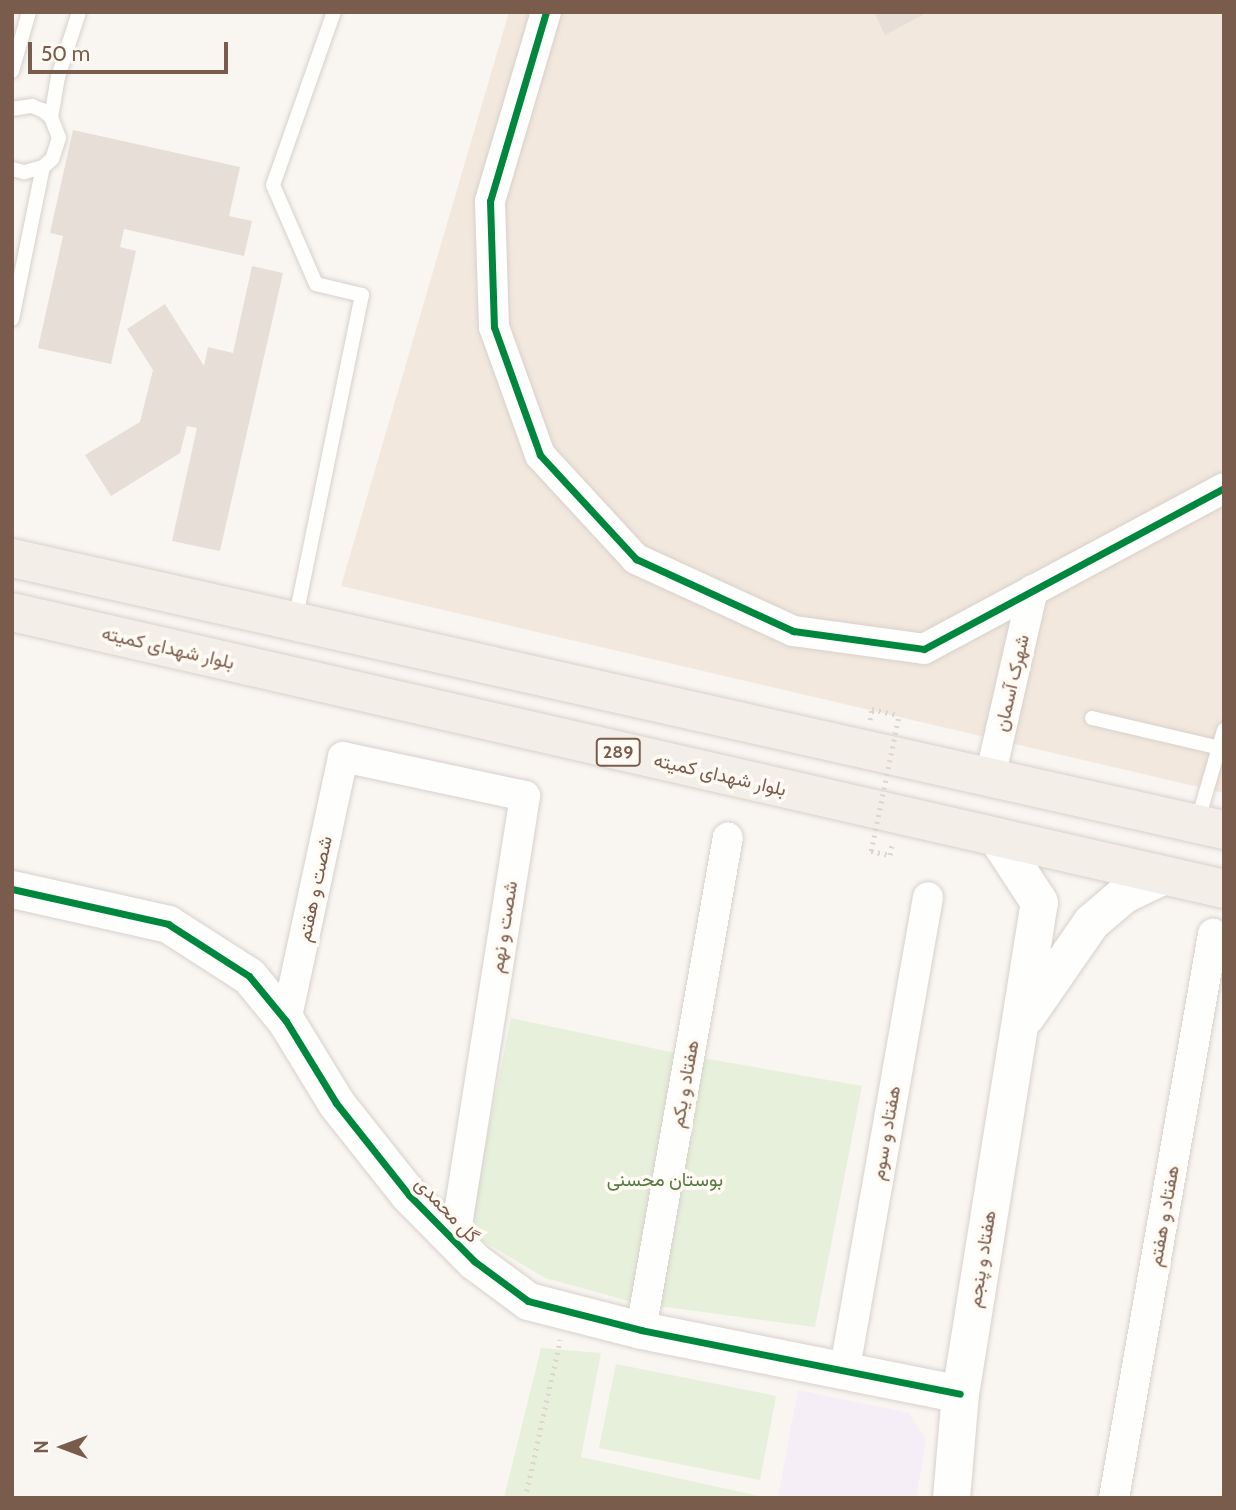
<!DOCTYPE html>
<meta charset="utf-8">
<style>
body{margin:0}
#map{position:relative;width:1236px;height:1510px;overflow:hidden;background:#f9f5f0;font-family:Cabin,Vazirmatn,sans-serif}
div>[style]{position:absolute}
.residential>*{inset:0;background:#f2e8de}
.education>*{inset:0;background:#f6eef6}
.green>*{inset:0;background:#e7f0db}
.building>*{inset:0;background:#e6ded7}
.path>*{height:4.5px;margin-top:-2.25px;transform-origin:0;background:repeating-linear-gradient(90deg,#dcd5d0 0 2px,transparent 0 7px)}
.roads{filter:drop-shadow(0 0 2px #d7d1cb) drop-shadow(0 0 2px #d7d1cb)}
.service>*{height:14px;margin:-7px;padding:0 7px;transform-origin:7px;border-radius:7px;background:#fefefd}
.minor>*{height:30px;margin:-15px;padding:0 15px;transform-origin:15px;border-radius:15px;background:#fefefd}
.tertiary>*{height:37px;margin:-18.5px;padding:0 18.5px;transform-origin:18.5px;border-radius:18.5px;background:#fefefd}
.primary>*{height:38px;margin:-19px;padding:0 19px;transform-origin:19px;border-radius:19px;background:#f3eee8}
.path-bridge>*{height:4.5px;margin-top:-2.25px;transform-origin:0;background:repeating-linear-gradient(90deg,#dcd5d0 0 2px,transparent 0 7px)}
.cycleway>*{height:7px;margin:-3.5px;padding:0 3.5px;transform-origin:3.5px;border-radius:3.5px;background:#00873e}
span{translate:-50% -50%;white-space:nowrap;text-align:center;line-height:1.15;-webkit-text-stroke:7px #fffaf3;paint-order:stroke}
.shield-label span{padding:2px 5px;background:#fffaf3;border:2px solid;border-radius:5px;-webkit-text-stroke-width:0}
.shield-label{font-size:18px;color:#7a5c4d;font-weight:700}
.street-label{font-size:19px;color:#7a5c4d}
.park-label{font-size:19px;color:#537a41}
.frame{position:absolute;inset:0;border:14px solid #7a5c4d;pointer-events:none}
.north{position:absolute;left:28px;top:1412px;width:70px;height:70px;-webkit-text-stroke:5px #fffaf3;paint-order:stroke;rotate:270deg;font-size:19px;font-weight:700;line-height:28px;text-align:center;color:#7a5c4d}
.north::after{content:'';display:block;margin:auto;width:24px;height:32px;background:#7a5c4d;clip-path:polygon(50% 0,100% 100%,50% 72%,0 100%)}
.scale{position:absolute;left:28px;top:42px;width:200px;height:32px;box-sizing:border-box;border:4px solid #7a5c4d;border-top:0;padding-left:9px;font-size:21px;line-height:24px;white-space:nowrap;color:#7a5c4d;-webkit-text-stroke:5px #fffaf3;paint-order:stroke}
</style>
<div id="map">
<div class="residential">
<div style="clip-path:polygon(509px 12px,1224px 12px,1224px 793px,341px 586px)"></div>
</div>
<div class="education">
<div style="clip-path:polygon(798px 1390px,909px 1413px,926px 1440px,916px 1498px,778px 1498px)"></div>
</div>
<div class="green">
<div style="clip-path:polygon(511px 1018px,680px 1054px,862px 1086px,815px 1327px,636px 1303px,545px 1278px,468px 1232px)"></div>
<div style="clip-path:polygon(541px 1348px,601px 1353px,581px 1457px,769px 1498px,504px 1498px)"></div>
<div style="clip-path:polygon(616px 1364px,776px 1396px,760px 1480px,599px 1448px)"></div>
</div>
<div class="building">
<div style="clip-path:polygon(874px 12px,928px 12px,885px 35px)"></div>
<div style="clip-path:polygon(73px 130px,240px 167px,229px 216px,252px 221px,244px 256px,124px 229px,120px 247px,136px 251px,111px 364px,38px 348px,63px 236px,50px 233px)"></div>
<div style="clip-path:polygon(252px 266px,283px 273px,220px 551px,172px 541px,197px 428px,187px 426px,180px 453px,111px 496px,85px 455px,140px 422px,153px 370px,127px 329px,165px 304px,204px 366px,208px 347px,233px 353px)"></div>
</div>
<div class="path">
<div style="left:870px;top:720px;width:11px;rotate:-80deg"></div>
<div style="left:872px;top:709px;width:28px;rotate:13deg"></div>
<div style="left:871px;top:851px;width:19px;rotate:12deg"></div>
<div style="left:890px;top:855px;width:11px;rotate:-80deg"></div>
<div style="left:525px;top:1498px;width:162px;rotate:-77.5deg"></div>
</div>
<div class="roads">
<div class="service">
<div style="left:12px;top:71px;width:61px;rotate:-73.9deg"></div>
<div style="left:12px;top:109px;width:20px;rotate:-9deg"></div>
<div style="left:32px;top:106px;width:11px;rotate:22deg"></div>
<div style="left:42px;top:110px;width:11px;rotate:38deg"></div>
<div style="left:51px;top:117px;width:22px;rotate:69deg"></div>
<div style="left:59px;top:138px;width:22px;rotate:108deg"></div>
<div style="left:52px;top:159px;width:12px;rotate:138deg"></div>
<div style="left:43px;top:167px;width:20px;rotate:165deg"></div>
<div style="left:24px;top:172px;width:12px;rotate:-166deg"></div>
<div style="left:51px;top:117px;width:41px;rotate:-80.1deg"></div>
<div style="left:58px;top:77px;width:68px;rotate:-72.1deg"></div>
<div style="left:12px;top:319px;width:155px;rotate:-78.5deg"></div>
<div style="left:295px;top:621px;width:333px;rotate:-78.4deg"></div>
<div style="left:362px;top:295px;width:47px;rotate:-166.6deg"></div>
<div style="left:316px;top:284px;width:108px;rotate:-113.5deg"></div>
<div style="left:273px;top:185px;width:183px;rotate:-70.6deg"></div>
<div style="left:1092px;top:718px;width:136px;rotate:13.2deg"></div>
<div style="left:1197px;top:823px;width:97px;rotate:-73.8deg"></div>
</div>
<div class="minor">
<div style="left:546px;top:12px;width:197px;rotate:106.5deg"></div>
<div style="left:490px;top:201px;width:126px;rotate:88.2deg"></div>
<div style="left:494px;top:327px;width:136px;rotate:70.2deg"></div>
<div style="left:540px;top:455px;width:142px;rotate:47.3deg"></div>
<div style="left:636px;top:559px;width:173px;rotate:24.6deg"></div>
<div style="left:793px;top:631px;width:132px;rotate:7.8deg"></div>
<div style="left:924px;top:649px;width:340px;rotate:-28.2deg"></div>
<div style="left:990px;top:777px;width:192px;rotate:-77.1deg"></div>
<div style="left:286px;top:1021px;width:270px;rotate:-77.8deg"></div>
<div style="left:343px;top:757px;width:186px;rotate:12.1deg"></div>
<div style="left:525px;top:796px;width:452px;rotate:99deg"></div>
<div style="left:641px;top:1330px;width:500px;rotate:-80deg"></div>
<div style="left:845px;top:1368px;width:478px;rotate:-80deg"></div>
<div style="left:1114px;top:1498px;width:573px;rotate:-80.04deg"></div>
</div>
<div class="tertiary">
<div style="left:12px;top:889px;width:160px;rotate:12.6deg"></div>
<div style="left:168px;top:924px;width:96px;rotate:32.7deg"></div>
<div style="left:249px;top:976px;width:58px;rotate:50.6deg"></div>
<div style="left:286px;top:1021px;width:96px;rotate:58.6deg"></div>
<div style="left:336px;top:1103px;width:117px;rotate:51.6deg"></div>
<div style="left:409px;top:1195px;width:93px;rotate:45.4deg"></div>
<div style="left:474px;top:1261px;width:67px;rotate:36.5deg"></div>
<div style="left:528px;top:1301px;width:117px;rotate:14.4deg"></div>
<div style="left:641px;top:1330px;width:325px;rotate:11.3deg"></div>
<div style="left:1026px;top:1016px;width:114px;rotate:-55.3deg"></div>
<div style="left:1091px;top:922px;width:43px;rotate:-40.3deg"></div>
<div style="left:1124px;top:894px;width:44px;rotate:-25.4deg"></div>
<div style="left:951px;top:1498px;width:104px;rotate:-85.1deg"></div>
<div style="left:960px;top:1394px;width:498px;rotate:-80.9deg"></div>
<div style="left:1039px;top:902px;width:77px;rotate:-123.3deg"></div>
</div>
<div class="primary">
<div style="left:12px;top:558px;width:1242px;rotate:12.65deg"></div>
<div style="left:12px;top:612px;width:1243px;rotate:12.87deg"></div>
</div>
</div>
<div class="path-bridge">
<div style="left:871px;top:851px;width:139px;rotate:-78.4deg"></div>
</div>
<div class="cycleway">
<div style="left:546px;top:12px;width:197px;rotate:106.5deg"></div>
<div style="left:490px;top:201px;width:126px;rotate:88.2deg"></div>
<div style="left:494px;top:327px;width:136px;rotate:70.2deg"></div>
<div style="left:540px;top:455px;width:142px;rotate:47.3deg"></div>
<div style="left:636px;top:559px;width:173px;rotate:24.6deg"></div>
<div style="left:793px;top:631px;width:132px;rotate:7.8deg"></div>
<div style="left:924px;top:649px;width:340px;rotate:-28.2deg"></div>
<div style="left:12px;top:889px;width:160px;rotate:12.6deg"></div>
<div style="left:168px;top:924px;width:96px;rotate:32.7deg"></div>
<div style="left:249px;top:976px;width:58px;rotate:50.6deg"></div>
<div style="left:286px;top:1021px;width:96px;rotate:58.6deg"></div>
<div style="left:336px;top:1103px;width:117px;rotate:51.6deg"></div>
<div style="left:409px;top:1195px;width:93px;rotate:45.4deg"></div>
<div style="left:474px;top:1261px;width:67px;rotate:36.5deg"></div>
<div style="left:528px;top:1301px;width:117px;rotate:14.4deg"></div>
<div style="left:641px;top:1330px;width:325px;rotate:11.3deg"></div>
</div>
<div class="shield-label">
<span style="left:618px;top:752px">289</span>
</div>
<div class="street-label">
<span style="left:168px;top:648px;rotate:13deg">بلوار شهدای کمیته</span>
<span style="left:1012px;top:683px;rotate:-77deg">شهرک آسمان</span>
<span style="left:720px;top:775px;rotate:13deg">بلوار شهدای کمیته</span>
<span style="left:315px;top:889px;rotate:-78deg">شصت و هفتم</span>
<span style="left:504px;top:927px;rotate:-81deg">شصت و نهم</span>
<span style="left:685px;top:1084px;rotate:-80deg">هفتاد و یکم</span>
<span style="left:886px;top:1133px;rotate:-80deg">هفتاد و سوم</span>
<span style="left:447px;top:1210px;rotate:46deg">گل محمدی</span>
<span style="left:1164px;top:1216px;rotate:-80deg">هفتاد و هفتم</span>
<span style="left:982px;top:1259px;rotate:-81deg">هفتاد و پنجم</span>
</div>
<div class="park-label">
<span style="left:665px;top:1180px">بوستان محسنی</span>
</div>
<div class="frame"></div>
<div class="north">N</div>
<div class="scale">50 m</div>
</div>
